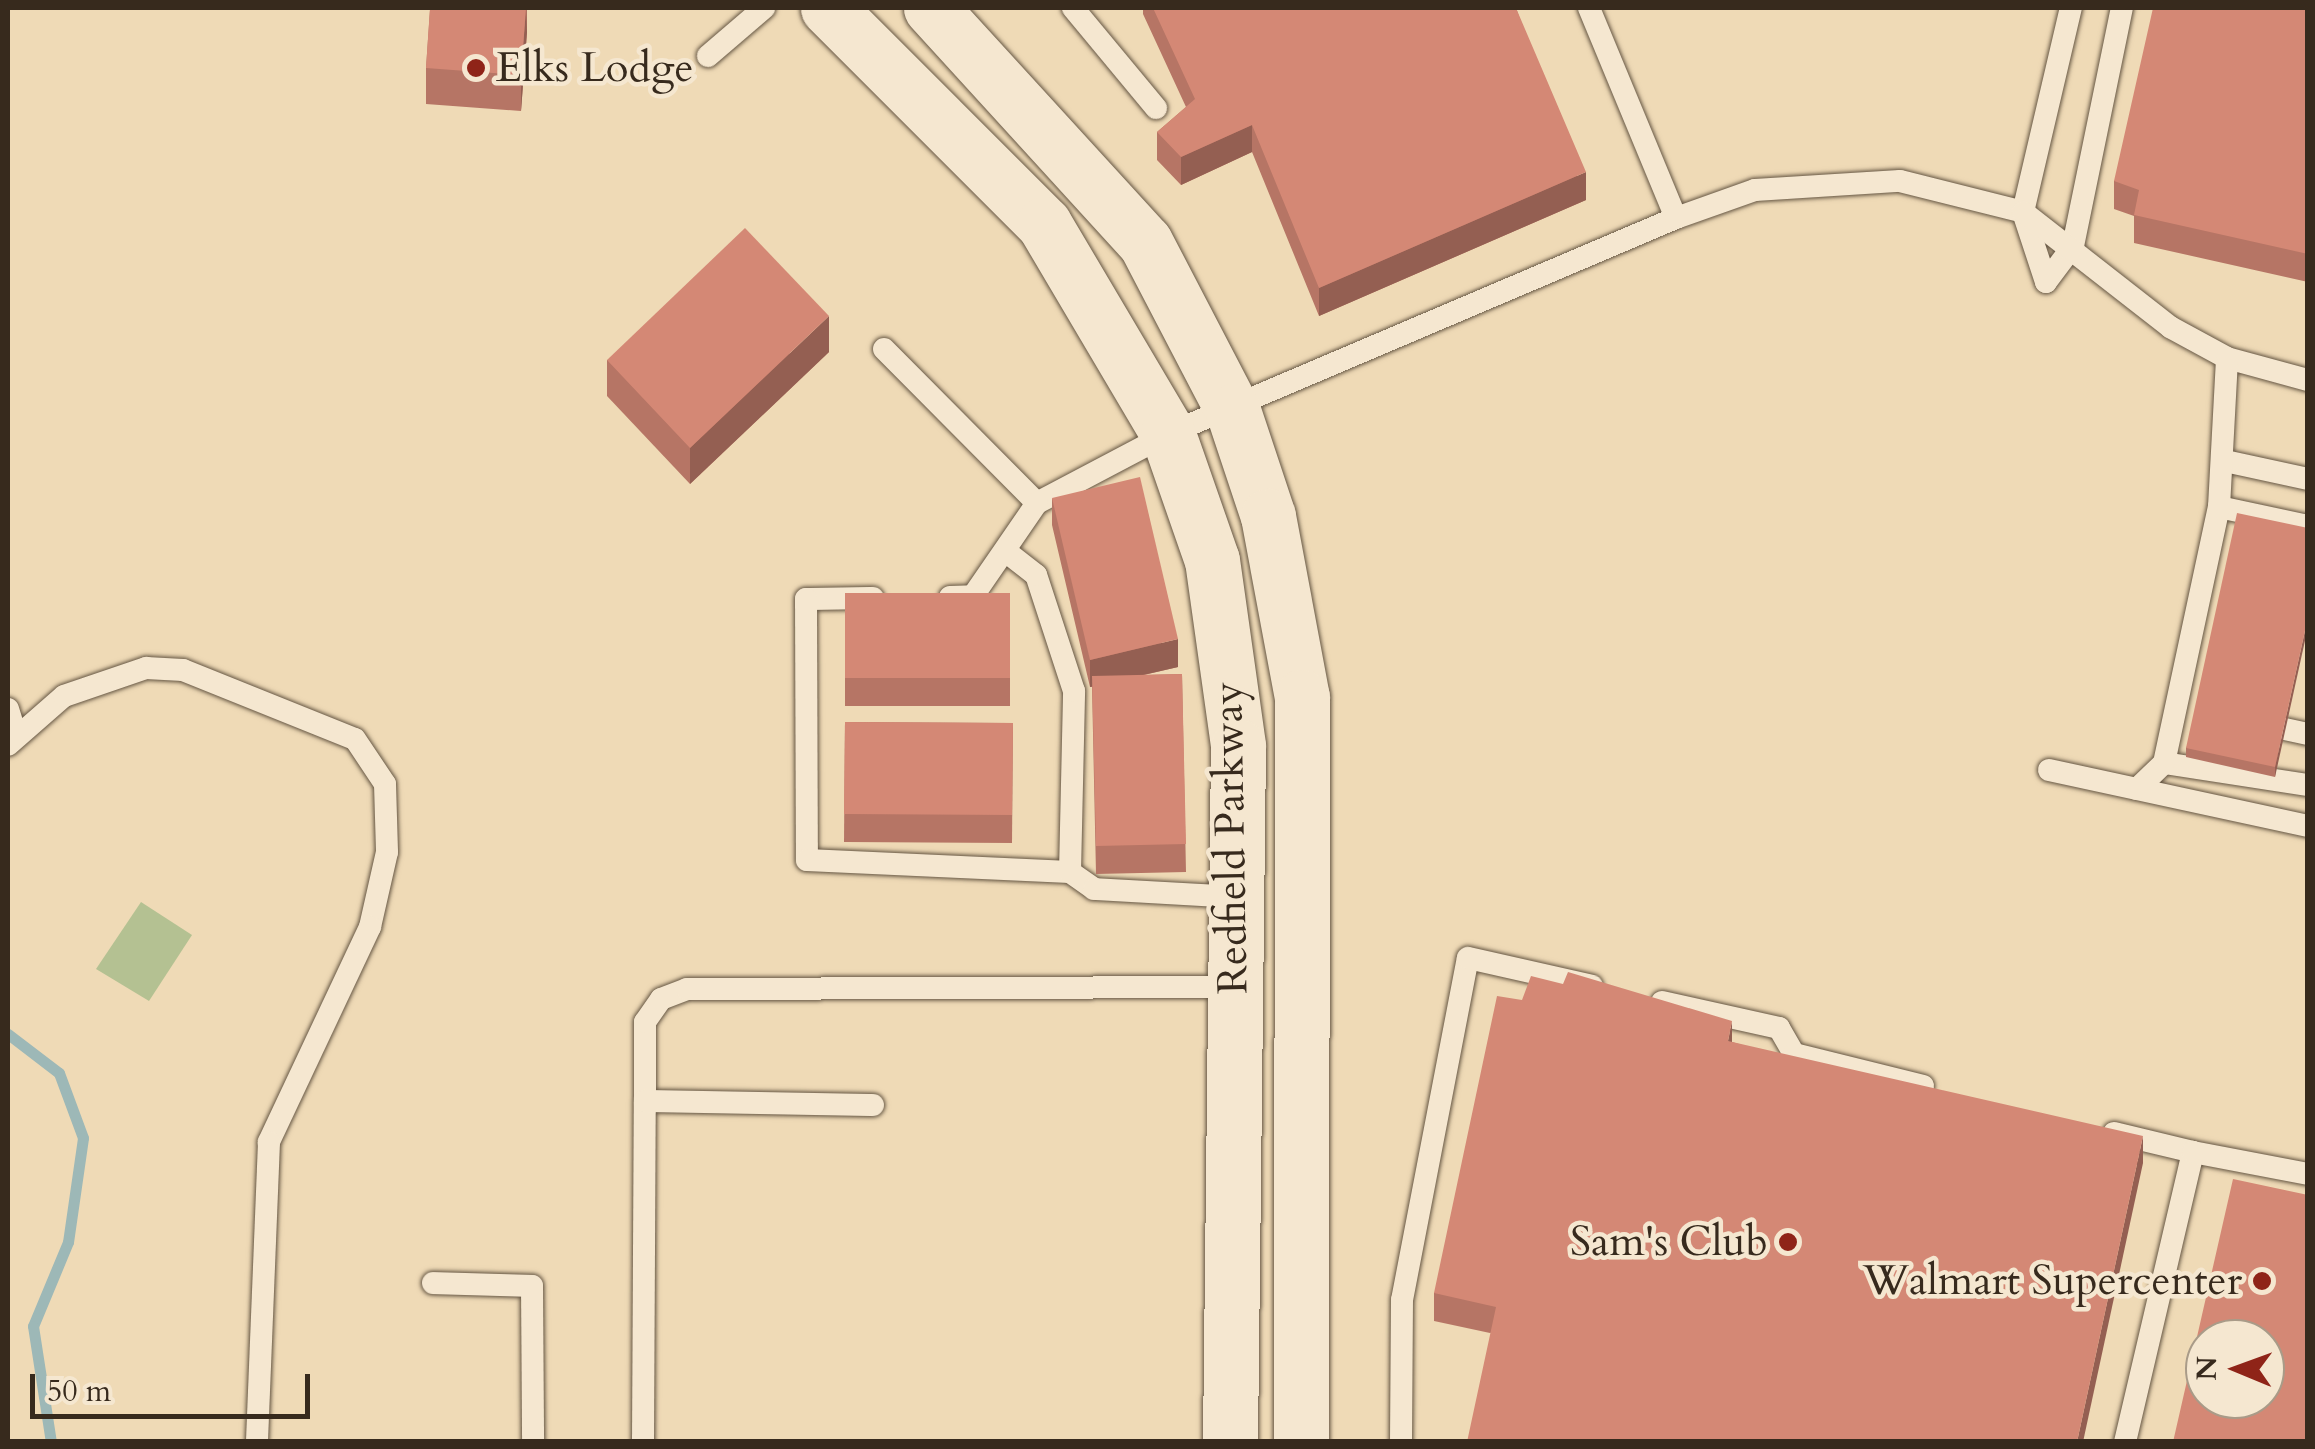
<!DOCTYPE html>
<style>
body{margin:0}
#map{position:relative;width:2315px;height:1449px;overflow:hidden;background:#efdab6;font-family:Cardo,serif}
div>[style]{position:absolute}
.green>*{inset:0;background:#b4c192}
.stream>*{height:11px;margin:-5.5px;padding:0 5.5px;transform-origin:5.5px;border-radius:5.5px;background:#9db8b7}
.roads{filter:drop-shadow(0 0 2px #655643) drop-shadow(0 0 2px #655643)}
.lane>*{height:22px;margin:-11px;padding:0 11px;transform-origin:11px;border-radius:11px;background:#f5e7d0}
.secondary>*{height:55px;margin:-27.5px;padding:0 27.5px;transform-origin:27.5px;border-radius:27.5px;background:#f5e7d0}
.wall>*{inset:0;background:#b67565}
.shaded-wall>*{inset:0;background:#945f52}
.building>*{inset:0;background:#d48875}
.dots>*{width:28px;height:28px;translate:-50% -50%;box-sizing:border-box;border:5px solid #f5e7d0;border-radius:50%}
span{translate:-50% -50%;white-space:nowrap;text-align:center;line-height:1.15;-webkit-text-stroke:9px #f5e7d0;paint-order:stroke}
.poi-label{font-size:42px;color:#372a1d}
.left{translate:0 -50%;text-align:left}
.right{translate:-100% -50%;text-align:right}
.street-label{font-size:42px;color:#372a1d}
.frame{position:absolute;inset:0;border:10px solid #372a1d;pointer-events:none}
.north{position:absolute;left:2185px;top:1319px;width:100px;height:100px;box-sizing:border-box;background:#f5e7d0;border:2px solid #a99b88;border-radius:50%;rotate:271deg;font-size:28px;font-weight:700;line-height:40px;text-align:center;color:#372a1d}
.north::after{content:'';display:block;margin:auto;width:35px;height:45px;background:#8f2418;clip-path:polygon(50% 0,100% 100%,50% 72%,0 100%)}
.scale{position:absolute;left:30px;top:1374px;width:280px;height:45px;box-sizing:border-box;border:5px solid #372a1d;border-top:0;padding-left:12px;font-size:30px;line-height:35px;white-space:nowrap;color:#372a1d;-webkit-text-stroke:8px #f5e7d0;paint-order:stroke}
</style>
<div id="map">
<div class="green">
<div style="clip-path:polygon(141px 902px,192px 935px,149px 1001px,96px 969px)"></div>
</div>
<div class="stream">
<div style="left:8px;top:1034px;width:64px;rotate:37.4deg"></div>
<div style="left:59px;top:1073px;width:69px;rotate:69.7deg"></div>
<div style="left:83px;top:1138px;width:105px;rotate:98.2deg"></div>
<div style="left:68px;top:1242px;width:91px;rotate:112.6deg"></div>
<div style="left:33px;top:1326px;width:117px;rotate:81.2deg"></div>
</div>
<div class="roads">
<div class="lane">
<div style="left:1073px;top:8px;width:130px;rotate:50.3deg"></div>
<div style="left:1589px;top:8px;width:227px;rotate:67.5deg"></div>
<div style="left:708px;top:56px;width:74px;rotate:-40.6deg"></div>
<div style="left:2046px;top:282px;width:45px;rotate:-53.1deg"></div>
<div style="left:2073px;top:246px;width:243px;rotate:-78.4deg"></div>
<div style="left:2046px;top:282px;width:74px;rotate:-108.2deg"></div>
<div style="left:2023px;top:212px;width:210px;rotate:-76.8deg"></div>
<div style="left:884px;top:349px;width:217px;rotate:45.2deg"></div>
<div style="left:1037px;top:503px;width:148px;rotate:-27.8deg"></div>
<div style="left:1168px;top:434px;width:552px;rotate:-23.04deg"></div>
<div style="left:1676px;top:218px;width:84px;rotate:-19.5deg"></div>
<div style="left:1755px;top:190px;width:145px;rotate:-3.6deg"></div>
<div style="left:1900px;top:181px;width:127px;rotate:14.1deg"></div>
<div style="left:2023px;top:212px;width:187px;rotate:38deg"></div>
<div style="left:2170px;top:327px;width:65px;rotate:28.5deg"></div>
<div style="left:2227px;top:358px;width:84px;rotate:15.2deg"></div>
<div style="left:2225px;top:461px;width:85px;rotate:12.2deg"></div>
<div style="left:2219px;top:507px;width:91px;rotate:12.1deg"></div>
<div style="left:950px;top:597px;width:23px;rotate:-2deg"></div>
<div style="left:973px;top:596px;width:113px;rotate:-55.5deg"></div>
<div style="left:873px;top:598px;width:67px;rotate:179.1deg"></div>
<div style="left:806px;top:599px;width:261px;rotate:89.8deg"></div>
<div style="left:807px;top:860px;width:263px;rotate:2.6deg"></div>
<div style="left:1070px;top:872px;width:181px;rotate:-88.7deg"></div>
<div style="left:1074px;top:691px;width:122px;rotate:-108.1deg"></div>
<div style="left:1036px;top:575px;width:39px;rotate:-142deg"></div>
<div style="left:8px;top:709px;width:27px;rotate:73deg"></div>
<div style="left:2257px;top:723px;width:52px;rotate:12.2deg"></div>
<div style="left:8px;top:745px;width:74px;rotate:-41.2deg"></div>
<div style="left:64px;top:696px;width:87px;rotate:-18.9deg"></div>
<div style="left:146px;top:668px;width:37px;rotate:3deg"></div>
<div style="left:183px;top:670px;width:185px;rotate:21.9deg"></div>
<div style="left:355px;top:739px;width:54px;rotate:56.3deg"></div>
<div style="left:385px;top:784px;width:68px;rotate:88.3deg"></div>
<div style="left:387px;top:852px;width:77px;rotate:102.8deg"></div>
<div style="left:370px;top:927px;width:238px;rotate:115.2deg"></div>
<div style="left:269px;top:1142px;width:300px;rotate:92.3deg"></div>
<div style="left:2164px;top:763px;width:146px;rotate:8.7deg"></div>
<div style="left:2049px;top:770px;width:265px;rotate:12.2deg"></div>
<div style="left:2137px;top:789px;width:37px;rotate:-44deg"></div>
<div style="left:2164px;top:763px;width:262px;rotate:-77.9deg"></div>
<div style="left:2219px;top:507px;width:149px;rotate:-86.9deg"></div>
<div style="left:1070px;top:872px;width:29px;rotate:35deg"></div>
<div style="left:1094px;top:889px;width:141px;rotate:3.2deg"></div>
<div style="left:1662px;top:1002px;width:120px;rotate:12.5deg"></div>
<div style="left:1779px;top:1028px;width:30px;rotate:60deg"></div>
<div style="left:1794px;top:1054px;width:133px;rotate:13.9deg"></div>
<div style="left:645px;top:1101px;width:79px;rotate:-90deg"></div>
<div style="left:645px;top:1022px;width:28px;rotate:-55deg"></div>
<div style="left:661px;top:999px;width:28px;rotate:-21deg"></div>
<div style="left:687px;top:989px;width:547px;rotate:-0.21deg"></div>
<div style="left:2114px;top:1133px;width:81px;rotate:13.5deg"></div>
<div style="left:433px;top:1283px;width:99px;rotate:1.7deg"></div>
<div style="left:532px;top:1286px;width:156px;rotate:89.6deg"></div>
<div style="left:643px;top:1442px;width:341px;rotate:-89.7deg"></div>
<div style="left:645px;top:1101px;width:228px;rotate:1deg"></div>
<div style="left:1401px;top:1442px;width:142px;rotate:-89.6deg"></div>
<div style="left:1402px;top:1300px;width:348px;rotate:-79.1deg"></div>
<div style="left:1468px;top:958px;width:127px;rotate:12.7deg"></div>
<div style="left:2125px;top:1442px;width:298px;rotate:-76.8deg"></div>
<div style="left:2193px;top:1152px;width:117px;rotate:10.8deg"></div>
</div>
<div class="secondary">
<div style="left:828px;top:8px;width:305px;rotate:45deg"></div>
<div style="left:1044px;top:224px;width:244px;rotate:59.4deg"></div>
<div style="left:1168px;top:434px;width:133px;rotate:70.8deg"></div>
<div style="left:1212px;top:560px;width:188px;rotate:82deg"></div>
<div style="left:1238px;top:746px;width:696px;rotate:90.66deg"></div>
<div style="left:931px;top:8px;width:317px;rotate:47.6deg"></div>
<div style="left:1145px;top:242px;width:191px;rotate:62.5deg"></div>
<div style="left:1233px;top:411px;width:111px;rotate:71.6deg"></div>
<div style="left:1268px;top:516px;width:184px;rotate:79.4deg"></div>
<div style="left:1302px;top:697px;width:745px;rotate:90.08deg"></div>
</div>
</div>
<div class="wall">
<div style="clip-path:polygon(404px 8px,527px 8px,527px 32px,521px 111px,426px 104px,426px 68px,430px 10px)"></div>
<div style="clip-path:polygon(1143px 8px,1516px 8px,1586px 200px,1319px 316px,1252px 152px,1181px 185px,1157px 160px,1157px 132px,1186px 107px,1143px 14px)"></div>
<div style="clip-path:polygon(2308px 8px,2308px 282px,2134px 243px,2134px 216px,2114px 209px,2114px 181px)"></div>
<div style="clip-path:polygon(829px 352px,690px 484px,607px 396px,607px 360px)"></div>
<div style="clip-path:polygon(1052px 498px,1178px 667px,1144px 675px,1182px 674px,1186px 872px,1096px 874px,1092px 687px,1090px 687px,1052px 525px)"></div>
<div style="clip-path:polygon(2308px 528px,2275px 777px,2186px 757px,2186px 748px)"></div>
<div style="clip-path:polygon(845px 593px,1010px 593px,1010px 706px,845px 706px)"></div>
<div style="clip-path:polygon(845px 722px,1013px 723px,1012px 843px,844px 842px)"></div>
<div style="clip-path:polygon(1732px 1042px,2143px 1163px,1490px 1333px,1434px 1321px,1434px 1293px)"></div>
</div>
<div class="shaded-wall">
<div style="clip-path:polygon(526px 8px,527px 32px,521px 111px,521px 75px)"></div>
<div style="clip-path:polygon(1252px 125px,1252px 152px,1181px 185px,1181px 157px)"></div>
<div style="clip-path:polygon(1586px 172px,1586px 200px,1319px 316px,1319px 288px)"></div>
<div style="clip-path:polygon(8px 174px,9px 174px,9px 224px,8px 224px)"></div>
<div style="clip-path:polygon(829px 316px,829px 352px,690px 484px,690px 448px)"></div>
<div style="clip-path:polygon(2308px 617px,2308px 627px,2275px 777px,2275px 767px)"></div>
<div style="clip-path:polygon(1178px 639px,1178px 667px,1090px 687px,1090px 660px)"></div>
<div style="clip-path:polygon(1732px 1021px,1732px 1048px,1728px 1041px)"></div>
<div style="clip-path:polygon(2143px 1136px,2143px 1163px,2083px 1442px,2077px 1442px)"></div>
</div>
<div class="building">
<div style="clip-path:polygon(430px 8px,526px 8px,521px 75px,426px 68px)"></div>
<div style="clip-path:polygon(1153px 8px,1516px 8px,1586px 172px,1319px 288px,1252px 125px,1181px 157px,1157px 132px,1195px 99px)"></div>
<div style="clip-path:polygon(2153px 8px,2308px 8px,2308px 254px,2134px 215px,2139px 190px,2114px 181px)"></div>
<div style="clip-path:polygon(745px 228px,829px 316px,690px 448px,607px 360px)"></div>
<div style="clip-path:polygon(1140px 477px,1178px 639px,1090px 660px,1052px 498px)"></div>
<div style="clip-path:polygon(2237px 513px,2308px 528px,2308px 617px,2275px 767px,2186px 748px)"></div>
<div style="clip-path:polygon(845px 593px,1010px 593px,1010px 678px,845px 678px)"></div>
<div style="clip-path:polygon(1182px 674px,1186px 844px,1096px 846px,1092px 676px)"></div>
<div style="clip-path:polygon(845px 722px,1013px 723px,1012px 815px,844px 814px)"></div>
<div style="clip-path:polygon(1568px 972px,1732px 1021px,1728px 1041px,2143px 1136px,2077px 1442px,1467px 1442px,1496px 1307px,1434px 1293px,1497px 996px,1522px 1000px,1531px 976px,1563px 984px)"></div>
<div style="clip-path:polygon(evenodd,2233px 1179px,2308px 1195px,2308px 1442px,2173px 1442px,2233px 1179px,2205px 1339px,2265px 1339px,2265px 1399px,2205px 1399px,2205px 1339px)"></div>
</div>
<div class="dots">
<div style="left:476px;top:68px;background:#8f2418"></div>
<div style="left:1788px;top:1242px;background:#8f2418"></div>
<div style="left:2262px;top:1281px;background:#8f2418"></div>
</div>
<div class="poi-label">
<span class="left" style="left:496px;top:68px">Elks Lodge</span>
<span class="right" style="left:1768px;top:1242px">Sam's Club</span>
<span class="right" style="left:2242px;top:1281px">Walmart Supercenter</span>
</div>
<div class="street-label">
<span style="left:1231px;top:838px;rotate:-91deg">Redfield Parkway</span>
</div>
<div class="frame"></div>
<div class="north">N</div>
<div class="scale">50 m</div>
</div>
